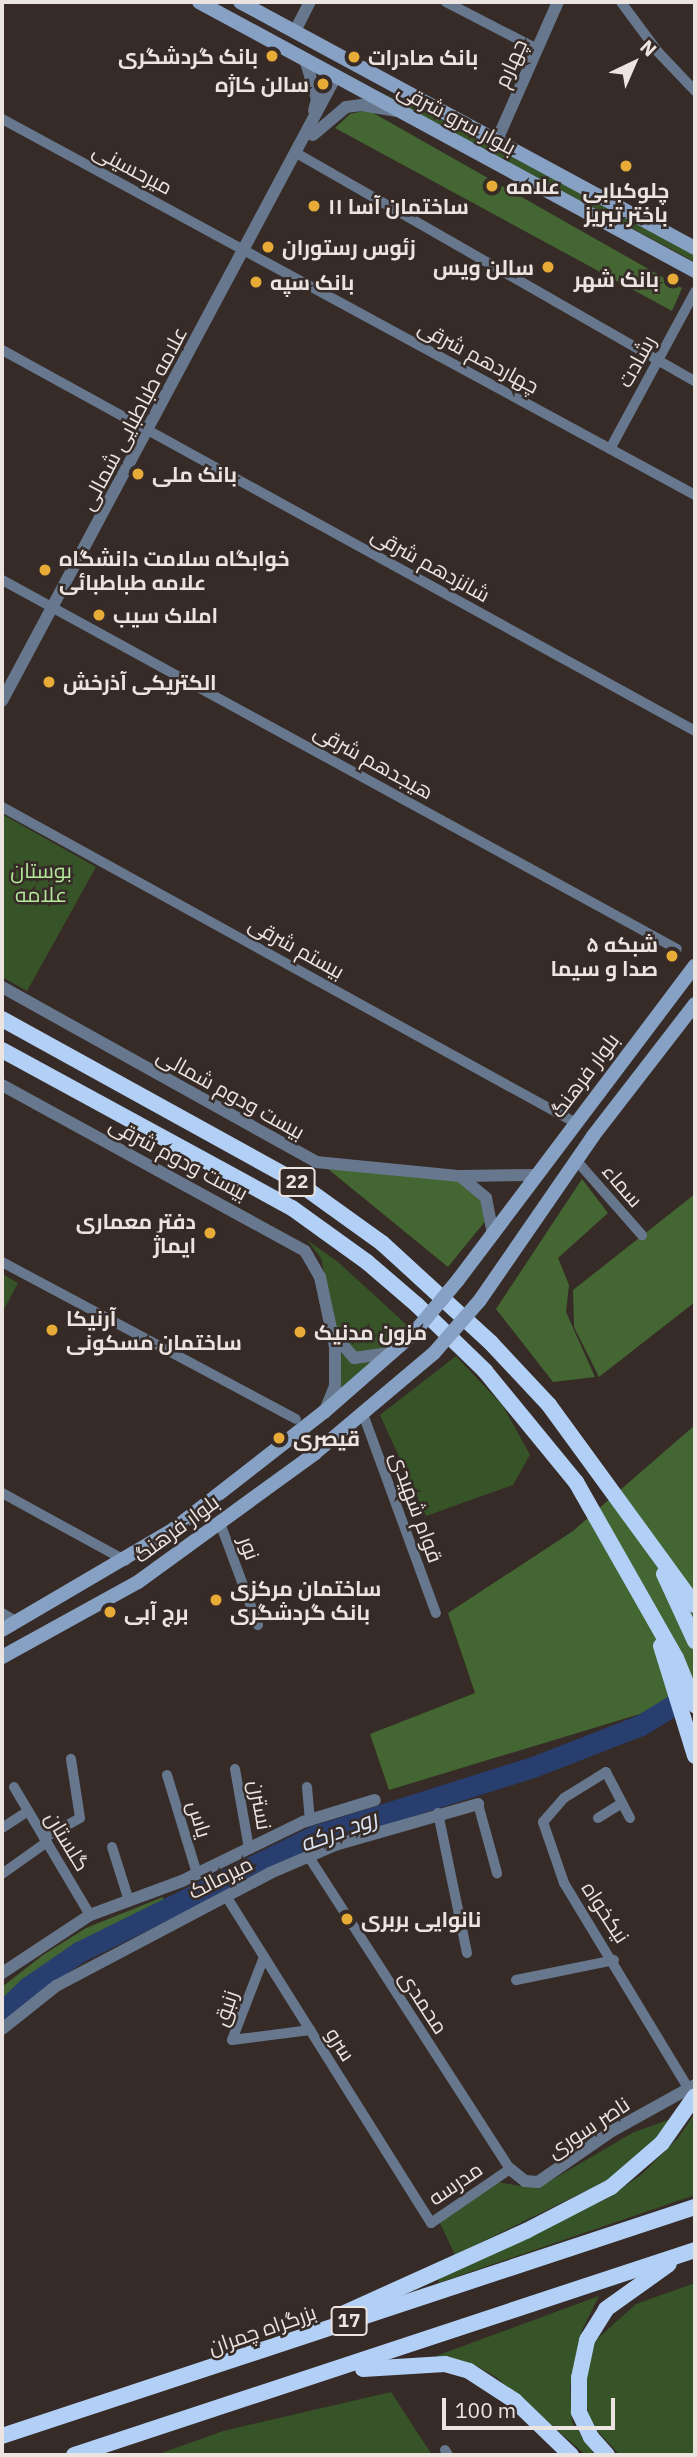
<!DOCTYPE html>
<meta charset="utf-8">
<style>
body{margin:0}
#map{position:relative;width:697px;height:2457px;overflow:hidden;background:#362b26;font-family:"IBM Plex Sans",Cairo,sans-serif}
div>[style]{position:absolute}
.green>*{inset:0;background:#365427}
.forest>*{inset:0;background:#436633}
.river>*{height:21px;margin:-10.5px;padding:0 10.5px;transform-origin:10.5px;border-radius:10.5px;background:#283e6f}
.minor>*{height:10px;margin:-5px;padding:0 5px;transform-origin:5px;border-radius:5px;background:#67778d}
.tertiary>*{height:12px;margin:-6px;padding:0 6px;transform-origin:6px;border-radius:6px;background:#67778d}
.secondary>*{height:14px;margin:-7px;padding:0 7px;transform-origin:7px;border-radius:7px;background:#87a1c4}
.trunk>*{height:16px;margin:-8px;padding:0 8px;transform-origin:8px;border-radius:8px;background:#b2cff6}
.secondary-bridge>*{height:14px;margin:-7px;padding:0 7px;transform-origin:7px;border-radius:7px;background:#87a1c4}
.dots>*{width:19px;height:19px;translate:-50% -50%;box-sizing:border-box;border:4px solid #362b26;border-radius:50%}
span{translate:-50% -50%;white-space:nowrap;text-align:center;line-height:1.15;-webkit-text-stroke:5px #362b26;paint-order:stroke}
.shield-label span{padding:2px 5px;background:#362b26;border:2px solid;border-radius:5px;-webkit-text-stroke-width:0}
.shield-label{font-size:19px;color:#ebe4e1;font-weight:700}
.poi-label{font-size:21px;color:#ebe4e1;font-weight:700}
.right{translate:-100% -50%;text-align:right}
.left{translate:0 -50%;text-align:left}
.street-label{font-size:21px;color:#ebe4e1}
.park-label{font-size:21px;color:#b2e99b}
.water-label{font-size:23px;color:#dce5f5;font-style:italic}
.frame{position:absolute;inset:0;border:4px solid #ebe4e1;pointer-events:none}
.north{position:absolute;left:599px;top:28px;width:70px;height:70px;-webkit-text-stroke:5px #362b26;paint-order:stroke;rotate:44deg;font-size:19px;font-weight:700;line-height:28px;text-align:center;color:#ebe4e1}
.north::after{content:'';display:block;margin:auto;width:24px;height:32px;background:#ebe4e1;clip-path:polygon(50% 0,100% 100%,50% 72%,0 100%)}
.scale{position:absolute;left:442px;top:2398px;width:173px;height:32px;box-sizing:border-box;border:4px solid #ebe4e1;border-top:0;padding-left:9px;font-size:21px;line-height:24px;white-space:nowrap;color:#ebe4e1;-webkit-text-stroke:5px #362b26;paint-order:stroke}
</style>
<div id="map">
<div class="green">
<div style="clip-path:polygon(364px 85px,449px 123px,695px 255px,695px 262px)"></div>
<div style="clip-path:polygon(2px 814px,96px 867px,27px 991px,2px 977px)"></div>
<div style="clip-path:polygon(307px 1240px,338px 1262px,408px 1326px,387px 1347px,379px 1353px,352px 1352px,338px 1335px,321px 1258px)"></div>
<div style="clip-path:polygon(2px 1274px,18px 1283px,2px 1313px)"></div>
<div style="clip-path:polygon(338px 1349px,350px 1360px,374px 1362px,334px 1395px)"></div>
<div style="clip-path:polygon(456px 1356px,503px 1406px,530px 1455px,513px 1485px,426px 1516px,380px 1415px)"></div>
<div style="clip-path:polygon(695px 2113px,695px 2195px,438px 2283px,441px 2274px,606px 2199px,641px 2175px,678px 2138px)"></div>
<div style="clip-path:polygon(674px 2118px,652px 2144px,614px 2177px,455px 2255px,439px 2221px,498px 2182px,526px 2187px,545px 2184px,634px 2132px)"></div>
<div style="clip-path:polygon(695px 2283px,695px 2455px,620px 2455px,590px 2423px,584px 2390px,589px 2356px,597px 2339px,636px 2304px)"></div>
<div style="clip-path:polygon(599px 2296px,582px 2330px,570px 2387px,572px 2422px,595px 2455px,586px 2455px,496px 2377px,477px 2366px,436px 2356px)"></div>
<div style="clip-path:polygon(391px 2392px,432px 2455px,156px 2455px,223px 2431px)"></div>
</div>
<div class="forest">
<div style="clip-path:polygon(368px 110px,682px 288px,672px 311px,335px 128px,350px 114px)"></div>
<div style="clip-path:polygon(328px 1169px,455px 1178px,487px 1207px,487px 1219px,448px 1267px)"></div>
<div style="clip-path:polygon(582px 1179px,608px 1213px,558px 1258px,569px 1285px,566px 1312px,595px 1377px,553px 1382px,496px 1309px)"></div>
<div style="clip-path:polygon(695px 1194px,695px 1302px,599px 1377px,574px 1327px,573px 1290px)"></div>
<div style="clip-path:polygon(695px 1425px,695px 1680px,653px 1710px,389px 1790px,370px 1734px,475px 1693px,448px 1613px,573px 1531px)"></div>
<div style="clip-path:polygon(163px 1897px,164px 1901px,48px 1964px,2px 2006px,2px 1987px,43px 1955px,86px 1928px)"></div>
</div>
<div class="river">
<div style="left:2px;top:2012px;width:36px;rotate:-44deg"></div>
<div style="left:28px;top:1987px;width:62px;rotate:-34.5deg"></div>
<div style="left:79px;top:1952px;width:262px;rotate:-26.3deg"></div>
<div style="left:314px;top:1836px;width:230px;rotate:-17.5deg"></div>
<div style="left:533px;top:1767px;width:116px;rotate:-21.3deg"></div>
<div style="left:641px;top:1725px;width:61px;rotate:-31.6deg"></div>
</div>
<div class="minor">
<div style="left:446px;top:2px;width:102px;rotate:27.3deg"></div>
<div style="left:621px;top:2px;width:62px;rotate:53.5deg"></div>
<div style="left:658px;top:52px;width:54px;rotate:46.5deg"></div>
<div style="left:2px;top:119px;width:788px;rotate:28.48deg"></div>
<div style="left:298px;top:154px;width:457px;rotate:29.8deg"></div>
<div style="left:2px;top:350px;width:791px;rotate:28.8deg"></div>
<div style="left:610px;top:449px;width:179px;rotate:-61.6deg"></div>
<div style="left:2px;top:580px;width:769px;rotate:28.66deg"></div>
<div style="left:2px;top:807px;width:653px;rotate:28.84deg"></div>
<div style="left:576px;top:1160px;width:100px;rotate:48.7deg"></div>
<div style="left:2px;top:1262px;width:333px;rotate:28.1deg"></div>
<div style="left:363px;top:1414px;width:212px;rotate:69.9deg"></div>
<div style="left:2px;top:1493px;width:141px;rotate:28.7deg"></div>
<div style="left:220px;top:1523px;width:109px;rotate:69.6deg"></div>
<div style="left:2px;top:1613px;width:16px;rotate:30deg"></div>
<div style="left:235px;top:1769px;width:80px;rotate:80deg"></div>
<div style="left:167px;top:1775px;width:103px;rotate:73.1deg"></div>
<div style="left:14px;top:1787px;width:149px;rotate:59.3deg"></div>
<div style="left:307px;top:1787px;width:33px;rotate:85deg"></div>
<div style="left:478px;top:1804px;width:72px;rotate:74.6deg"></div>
<div style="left:438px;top:1813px;width:143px;rotate:78.3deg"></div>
<div style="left:598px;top:1818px;width:28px;rotate:-32deg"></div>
<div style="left:630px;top:1818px;width:52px;rotate:-117.6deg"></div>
<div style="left:606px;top:1772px;width:49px;rotate:148.2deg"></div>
<div style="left:564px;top:1798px;width:32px;rotate:131deg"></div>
<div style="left:543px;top:1822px;width:65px;rotate:71deg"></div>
<div style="left:564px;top:1883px;width:241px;rotate:58.8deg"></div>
<div style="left:2px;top:1828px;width:31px;rotate:-33deg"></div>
<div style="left:44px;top:1838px;width:41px;rotate:-29.1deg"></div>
<div style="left:80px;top:1818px;width:60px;rotate:-98.7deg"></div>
<div style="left:112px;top:1847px;width:57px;rotate:72.5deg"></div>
<div style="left:2px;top:1874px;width:55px;rotate:-35.4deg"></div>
<div style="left:226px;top:1896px;width:386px;rotate:57.9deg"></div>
<div style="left:431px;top:2223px;width:96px;rotate:-34.4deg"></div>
<div style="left:510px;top:2169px;width:373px;rotate:-122.8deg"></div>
<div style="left:264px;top:1957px;width:89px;rotate:111.1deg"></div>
<div style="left:232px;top:2040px;width:79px;rotate:-7.3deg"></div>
<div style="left:516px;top:1980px;width:100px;rotate:-11.5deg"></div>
<div style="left:445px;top:2450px;width:6px;rotate:59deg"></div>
</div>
<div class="tertiary">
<div style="left:295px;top:31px;width:33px;rotate:-63deg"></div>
<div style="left:305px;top:59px;width:42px;rotate:73.3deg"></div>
<div style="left:317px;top:99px;width:12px;rotate:104deg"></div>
<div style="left:313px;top:135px;width:43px;rotate:-40.3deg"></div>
<div style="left:346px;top:107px;width:16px;rotate:-7deg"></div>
<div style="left:362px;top:105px;width:34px;rotate:10deg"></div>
<div style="left:497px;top:140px;width:151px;rotate:-66.2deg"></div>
<div style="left:2px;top:701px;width:709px;rotate:-61.88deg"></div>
<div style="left:2px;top:987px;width:359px;rotate:29.1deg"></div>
<div style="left:316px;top:1162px;width:145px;rotate:5.6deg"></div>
<div style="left:460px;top:1176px;width:76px;rotate:-0.8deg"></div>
<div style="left:2px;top:1085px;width:345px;rotate:28.7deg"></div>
<div style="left:305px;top:1251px;width:30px;rotate:60deg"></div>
<div style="left:320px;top:1277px;width:72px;rotate:77.9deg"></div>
<div style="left:335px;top:1347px;width:39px;rotate:90deg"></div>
<div style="left:335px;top:1386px;width:27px;rotate:112deg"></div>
<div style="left:460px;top:1176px;width:34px;rotate:40deg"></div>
<div style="left:486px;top:1198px;width:37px;rotate:79deg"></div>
<div style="left:336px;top:1337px;width:28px;rotate:49deg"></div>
<div style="left:354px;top:1358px;width:36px;rotate:-8deg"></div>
<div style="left:2px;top:1973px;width:105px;rotate:-33.4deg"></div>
<div style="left:90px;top:1915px;width:98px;rotate:-20.3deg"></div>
<div style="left:182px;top:1881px;width:135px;rotate:-26deg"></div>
<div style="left:303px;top:1822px;width:75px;rotate:-17deg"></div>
<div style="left:2px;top:2029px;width:69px;rotate:-38.5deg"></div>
<div style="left:56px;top:1986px;width:242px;rotate:-27.8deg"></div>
<div style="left:270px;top:1873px;width:71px;rotate:-23.3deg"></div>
<div style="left:335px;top:1845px;width:149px;rotate:-16deg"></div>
<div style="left:510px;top:2169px;width:19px;rotate:39deg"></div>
<div style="left:525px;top:2181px;width:13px;rotate:4deg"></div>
<div style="left:538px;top:2182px;width:90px;rotate:-34.6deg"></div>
<div style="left:612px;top:2131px;width:95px;rotate:-29deg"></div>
</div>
<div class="secondary">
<div style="left:199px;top:2px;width:564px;rotate:28.47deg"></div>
<div style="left:240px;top:2px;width:517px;rotate:28.4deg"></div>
<div style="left:458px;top:1280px;width:394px;rotate:-53deg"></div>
<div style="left:480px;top:1300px;width:199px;rotate:-55.4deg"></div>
<div style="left:593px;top:1136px;width:167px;rotate:-52.3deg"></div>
<div style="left:2px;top:1630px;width:196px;rotate:-30.4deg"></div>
<div style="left:171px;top:1531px;width:194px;rotate:-37.9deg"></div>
<div style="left:324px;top:1412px;width:118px;rotate:-41.2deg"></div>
<div style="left:2px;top:1657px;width:155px;rotate:-28.9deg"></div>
<div style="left:138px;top:1582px;width:218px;rotate:-36deg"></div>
<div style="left:314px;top:1454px;width:157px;rotate:-40.1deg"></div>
</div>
<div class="trunk">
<div style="left:2px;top:1019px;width:337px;rotate:28.9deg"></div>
<div style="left:297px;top:1182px;width:105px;rotate:35.7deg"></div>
<div style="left:382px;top:1243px;width:148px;rotate:42.5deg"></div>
<div style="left:491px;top:1343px;width:85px;rotate:46.9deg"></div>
<div style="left:549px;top:1405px;width:248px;rotate:53.9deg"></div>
<div style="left:2px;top:1050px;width:330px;rotate:28.6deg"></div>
<div style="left:292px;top:1208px;width:92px;rotate:35.8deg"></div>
<div style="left:367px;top:1262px;width:66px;rotate:40.7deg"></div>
<div style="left:417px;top:1305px;width:95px;rotate:44.1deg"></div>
<div style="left:485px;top:1371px;width:144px;rotate:50.7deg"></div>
<div style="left:576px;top:1482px;width:202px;rotate:60.4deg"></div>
<div style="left:676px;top:1658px;width:51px;rotate:68deg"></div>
<div style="left:664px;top:1574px;width:74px;rotate:65.2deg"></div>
<div style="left:661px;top:1646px;width:115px;rotate:72.8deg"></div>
<div style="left:340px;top:2315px;width:204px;rotate:-24.3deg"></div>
<div style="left:526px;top:2231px;width:96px;rotate:-27.4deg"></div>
<div style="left:611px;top:2187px;width:67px;rotate:-40.8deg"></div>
<div style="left:662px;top:2143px;width:57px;rotate:-54.9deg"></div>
<div style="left:363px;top:2369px;width:82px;rotate:-3.5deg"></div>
<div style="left:445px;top:2364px;width:25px;rotate:16deg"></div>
<div style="left:469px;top:2371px;width:55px;rotate:33.1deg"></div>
<div style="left:515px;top:2401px;width:78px;rotate:44deg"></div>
<div style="left:2px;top:2436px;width:730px;rotate:-18.29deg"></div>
<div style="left:74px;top:2455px;width:654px;rotate:-18.27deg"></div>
<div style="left:607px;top:2455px;width:24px;rotate:-132deg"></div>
<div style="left:591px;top:2437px;width:28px;rotate:-116deg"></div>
<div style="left:579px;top:2412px;width:34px;rotate:-90deg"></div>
<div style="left:579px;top:2378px;width:39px;rotate:-78deg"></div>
<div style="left:587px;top:2340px;width:36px;rotate:-58deg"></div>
<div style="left:606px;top:2309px;width:77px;rotate:-35.5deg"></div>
</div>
<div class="secondary-bridge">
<div style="left:413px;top:1334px;width:70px;rotate:-50.2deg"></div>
<div style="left:434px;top:1353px;width:70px;rotate:-49deg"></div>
</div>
<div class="dots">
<div style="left:272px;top:56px;background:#e9ab38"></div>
<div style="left:354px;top:57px;background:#e9ab38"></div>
<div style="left:323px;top:84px;background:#e9ab38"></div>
<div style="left:626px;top:166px;background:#e9ab38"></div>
<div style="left:492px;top:186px;background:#e9ab38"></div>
<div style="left:314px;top:206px;background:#e9ab38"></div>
<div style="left:268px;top:247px;background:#e9ab38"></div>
<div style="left:548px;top:267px;background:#e9ab38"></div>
<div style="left:673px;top:279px;background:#e9ab38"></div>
<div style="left:256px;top:282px;background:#e9ab38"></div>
<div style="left:138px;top:474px;background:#e9ab38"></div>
<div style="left:45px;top:570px;background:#e9ab38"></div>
<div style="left:99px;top:615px;background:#e9ab38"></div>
<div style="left:49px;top:682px;background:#e9ab38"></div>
<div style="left:672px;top:956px;background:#e9ab38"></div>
<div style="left:210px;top:1233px;background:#e9ab38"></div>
<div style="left:52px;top:1330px;background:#e9ab38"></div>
<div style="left:300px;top:1332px;background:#e9ab38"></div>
<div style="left:279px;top:1438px;background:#e9ab38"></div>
<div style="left:216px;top:1600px;background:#e9ab38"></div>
<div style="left:110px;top:1612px;background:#e9ab38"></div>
<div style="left:347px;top:1919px;background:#e9ab38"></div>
</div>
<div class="shield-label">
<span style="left:297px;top:1182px">22</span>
<span style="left:349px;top:2321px">17</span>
</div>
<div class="poi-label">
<span class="right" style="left:258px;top:56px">بانک گردشگری</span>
<span class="left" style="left:368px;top:57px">بانک صادرات</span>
<span class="right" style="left:309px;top:84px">سالن كاژه</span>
<span class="left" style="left:506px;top:186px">علامه</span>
<span style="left:626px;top:202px">چلوکبابی<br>باختر تبریز</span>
<span class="left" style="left:328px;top:206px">ساختمان آسا ۱۱</span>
<span class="left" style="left:282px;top:247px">زئوس رستوران</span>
<span class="right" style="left:534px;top:267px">سالن ویس</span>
<span class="right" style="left:659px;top:279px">بانک شهر</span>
<span class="left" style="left:270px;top:282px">بانک سپه</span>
<span class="left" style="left:152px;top:474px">بانک ملی</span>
<span class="left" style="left:59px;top:570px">خوابگاه سلامت دانشگاه<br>علامه طباطبائی</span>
<span class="left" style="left:113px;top:615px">املاک سیب</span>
<span class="left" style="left:63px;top:682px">الکتریکی آذرخش</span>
<span class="right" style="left:658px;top:956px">شبکه ۵<br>صدا و سیما</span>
<span class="right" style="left:196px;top:1233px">دفتر معماری<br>ایماژ</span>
<span class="left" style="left:66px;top:1330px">آرنیکا<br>ساختمان مسکونی</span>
<span class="left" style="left:314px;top:1332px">مزون مدنیک</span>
<span class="left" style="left:293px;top:1438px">قیصری</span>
<span class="left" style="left:230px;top:1600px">ساختمان مرکزی<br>بانک گردشگری</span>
<span class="left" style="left:124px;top:1612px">برج آبی</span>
<span class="left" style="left:361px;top:1919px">نانوایی بربری</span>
</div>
<div class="street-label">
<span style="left:510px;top:63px;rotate:-66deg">چهارم</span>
<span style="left:457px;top:118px;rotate:28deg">بلوار سرو شرقی</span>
<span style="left:133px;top:168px;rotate:28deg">میرحسینی</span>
<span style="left:479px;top:356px;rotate:28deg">چهاردهم شرقی</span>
<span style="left:636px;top:361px;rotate:-61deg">رشادت</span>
<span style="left:133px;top:418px;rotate:-62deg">علامه طباطبایی شمالی</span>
<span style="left:431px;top:564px;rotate:29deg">شانزدهم شرقی</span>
<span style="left:374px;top:761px;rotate:29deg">هیجدهم شرقی</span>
<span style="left:297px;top:947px;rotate:29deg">بیستم شرقی</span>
<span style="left:584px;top:1075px;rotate:-53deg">بلوار فرهنگ</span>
<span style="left:231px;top:1093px;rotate:29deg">بیست ودوم شمالی</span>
<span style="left:179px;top:1158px;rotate:28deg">بیست ودوم شرقی</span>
<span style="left:623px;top:1185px;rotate:49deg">سماء</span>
<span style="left:417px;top:1507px;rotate:70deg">قوام شهیدی</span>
<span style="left:176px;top:1528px;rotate:-36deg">بلوار فرهنگ</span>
<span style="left:250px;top:1548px;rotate:70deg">نور</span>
<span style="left:261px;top:1805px;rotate:80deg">نسترن</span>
<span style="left:200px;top:1819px;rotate:73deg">یاس</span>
<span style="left:68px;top:1841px;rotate:59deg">گلستان</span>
<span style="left:220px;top:1877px;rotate:-27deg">میرمالک</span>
<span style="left:606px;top:1912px;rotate:57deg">نیکخواه</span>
<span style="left:424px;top:2002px;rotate:57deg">محمدی</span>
<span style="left:225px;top:2008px;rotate:-71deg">زنبق</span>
<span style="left:341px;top:2044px;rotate:58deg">سرو</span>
<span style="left:588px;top:2127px;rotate:-33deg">ناصر سوری</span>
<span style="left:455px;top:2183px;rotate:-34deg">مدرسه</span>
<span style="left:262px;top:2329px;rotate:-19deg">بزرگراه چمران</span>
</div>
<div class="park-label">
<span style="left:41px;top:882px">بوستان<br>علامه</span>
</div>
<div class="water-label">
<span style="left:338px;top:1830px;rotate:-20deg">رود درکه</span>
</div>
<div class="frame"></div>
<div class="north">N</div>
<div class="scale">100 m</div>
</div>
